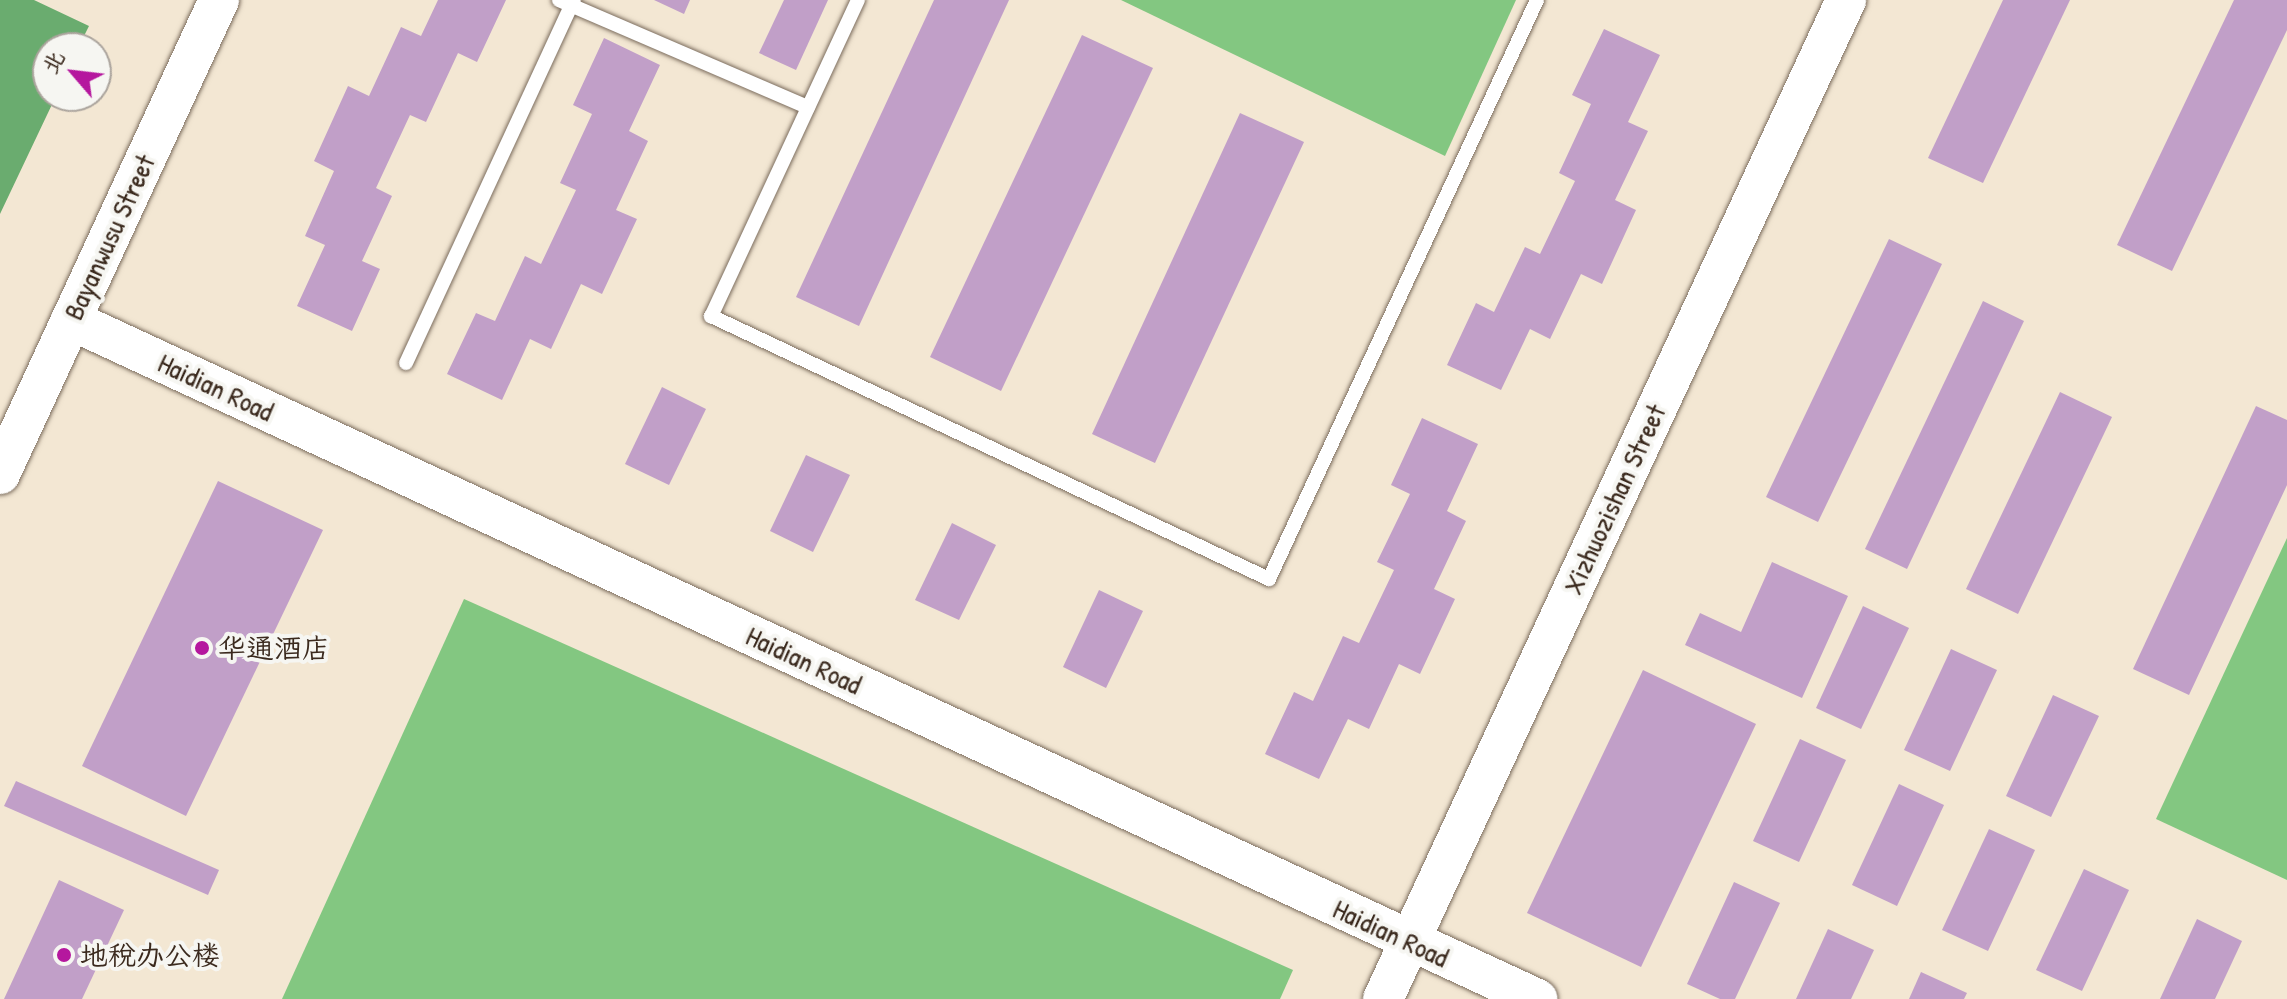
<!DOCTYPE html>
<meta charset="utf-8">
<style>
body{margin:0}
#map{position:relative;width:2287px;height:999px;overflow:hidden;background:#f3e7d3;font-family:"Patrick Hand","LXGW WenKai TC",sans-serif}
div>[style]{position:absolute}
.green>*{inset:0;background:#83c781}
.forest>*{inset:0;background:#6aac6f}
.building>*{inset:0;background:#c19fc8}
.roads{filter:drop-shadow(0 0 2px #7b6c5d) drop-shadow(0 0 2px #7b6c5d)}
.lane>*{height:14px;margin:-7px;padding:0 7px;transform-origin:7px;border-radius:7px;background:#fff}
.secondary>*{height:40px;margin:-20px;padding:0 20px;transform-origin:20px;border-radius:20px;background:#fff}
.dots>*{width:22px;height:22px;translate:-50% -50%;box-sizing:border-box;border:4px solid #f6f6f2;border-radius:50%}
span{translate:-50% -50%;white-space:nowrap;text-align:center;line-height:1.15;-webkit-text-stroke:8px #f6f6f2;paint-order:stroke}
.street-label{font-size:28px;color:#3b2a1e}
.poi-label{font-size:28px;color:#3b2a1e}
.left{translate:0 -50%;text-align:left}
.north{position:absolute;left:32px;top:32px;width:80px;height:80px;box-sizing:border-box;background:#f6f6f2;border:2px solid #aba49d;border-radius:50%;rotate:298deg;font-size:22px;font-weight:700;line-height:32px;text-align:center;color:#3b2a1e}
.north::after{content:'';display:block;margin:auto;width:28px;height:36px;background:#b5179e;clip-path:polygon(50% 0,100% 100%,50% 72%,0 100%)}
</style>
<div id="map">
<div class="green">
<div style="clip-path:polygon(1121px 0,1516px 0,1445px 156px)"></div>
<div style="clip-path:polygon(2287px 538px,2287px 880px,2156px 819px)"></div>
<div style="clip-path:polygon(464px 599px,1293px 970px,1280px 999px,282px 999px)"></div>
</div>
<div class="forest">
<div style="clip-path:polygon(0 0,34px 0,89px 26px,78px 48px,48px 48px,48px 96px,56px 96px,0 214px)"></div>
</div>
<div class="building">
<div style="clip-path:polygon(438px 0,506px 0,477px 62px,458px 53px,426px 122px,410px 115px,376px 188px,392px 196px,362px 261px,380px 269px,352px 331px,297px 306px,325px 245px,305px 236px,334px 171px,314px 161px,348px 86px,369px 96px,401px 27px,421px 36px)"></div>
<div style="clip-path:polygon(654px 0,690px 0,684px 14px)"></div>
<div style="clip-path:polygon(784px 0,828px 0,796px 70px,759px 53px)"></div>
<div style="clip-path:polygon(934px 0,1009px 0,859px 326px,796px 297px)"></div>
<div style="clip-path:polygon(2003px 0,2070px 0,1983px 183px,1928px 158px)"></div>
<div style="clip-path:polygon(2234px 0,2287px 0,2287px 30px,2172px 271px,2117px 245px)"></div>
<div style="clip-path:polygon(1604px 29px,1660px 55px,1628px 122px,1648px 131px,1615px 200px,1636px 210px,1602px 284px,1581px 274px,1550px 339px,1530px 329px,1501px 390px,1447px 365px,1476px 303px,1494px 312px,1525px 247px,1540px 254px,1575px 181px,1559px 173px,1591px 104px,1572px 95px)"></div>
<div style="clip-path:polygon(1082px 35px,1153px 68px,1001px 391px,930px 357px)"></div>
<div style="clip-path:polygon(604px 38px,660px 65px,629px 131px,648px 141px,616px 210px,637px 219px,602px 294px,581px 284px,551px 349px,530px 339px,502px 400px,447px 374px,476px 313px,495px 321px,525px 256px,541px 264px,576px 190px,560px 183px,592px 114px,573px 105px)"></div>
<div style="clip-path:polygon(1240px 113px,1304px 142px,1155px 463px,1092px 434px)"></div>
<div style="clip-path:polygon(1889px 239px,1942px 264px,1818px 522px,1766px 497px)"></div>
<div style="clip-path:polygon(1983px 301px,2024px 321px,1907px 569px,1865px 549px)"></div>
<div style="clip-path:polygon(662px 387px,706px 409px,669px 485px,625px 464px)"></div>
<div style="clip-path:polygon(2060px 392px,2112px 417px,2018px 614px,1966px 589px)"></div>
<div style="clip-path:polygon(2256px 406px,2287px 420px,2287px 485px,2189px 695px,2133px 669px)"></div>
<div style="clip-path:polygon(1422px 418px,1478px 444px,1447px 511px,1466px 521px,1434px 589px,1455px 599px,1420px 674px,1399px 664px,1369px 729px,1348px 719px,1319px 779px,1265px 754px,1294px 692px,1313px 701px,1343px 636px,1359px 643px,1394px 570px,1377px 562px,1410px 494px,1391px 485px)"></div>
<div style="clip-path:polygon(806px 455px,850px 475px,813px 552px,770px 531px)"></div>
<div style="clip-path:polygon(218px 481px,323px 530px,186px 816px,82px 766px)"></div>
<div style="clip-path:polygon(952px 523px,996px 545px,959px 620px,915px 600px)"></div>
<div style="clip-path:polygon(1772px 562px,1848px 596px,1802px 698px,1685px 645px,1700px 613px,1741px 632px)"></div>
<div style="clip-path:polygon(1099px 590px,1143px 611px,1106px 688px,1063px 667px)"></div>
<div style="clip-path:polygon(1863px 606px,1909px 628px,1861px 729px,1816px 708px)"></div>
<div style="clip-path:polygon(1951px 649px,1997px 670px,1950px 771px,1904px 750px)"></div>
<div style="clip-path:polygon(1643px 670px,1756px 724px,1641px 967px,1527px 913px)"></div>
<div style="clip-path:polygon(2053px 695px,2099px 716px,2051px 817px,2006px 796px)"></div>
<div style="clip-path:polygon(1800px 739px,1846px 760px,1799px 862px,1753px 841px)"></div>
<div style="clip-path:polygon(16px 781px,219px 870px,208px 895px,4px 806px)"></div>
<div style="clip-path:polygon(1899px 784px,1944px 805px,1897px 906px,1852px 885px)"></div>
<div style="clip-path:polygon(1989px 829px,2035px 850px,1988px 951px,1942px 930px)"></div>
<div style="clip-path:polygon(2084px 869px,2129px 890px,2082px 991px,2036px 970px)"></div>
<div style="clip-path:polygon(59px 880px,124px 910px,82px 999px,4px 999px)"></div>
<div style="clip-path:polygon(1734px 882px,1780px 903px,1735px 999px,1720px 999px,1687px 984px)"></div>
<div style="clip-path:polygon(2197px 919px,2242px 941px,2215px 999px,2160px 999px)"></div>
<div style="clip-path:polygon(1828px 929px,1874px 950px,1851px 999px,1796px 999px)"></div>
<div style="clip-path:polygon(1921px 972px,1967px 993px,1964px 999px,1909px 999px)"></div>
</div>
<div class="roads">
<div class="lane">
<div style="left:559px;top:0;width:271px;rotate:23.3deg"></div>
<div style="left:858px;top:0;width:349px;rotate:114.9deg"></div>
<div style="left:711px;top:316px;width:617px;rotate:25.24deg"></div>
<div style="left:1269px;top:579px;width:638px;rotate:-65.16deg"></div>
<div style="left:406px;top:363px;width:400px;rotate:-65.2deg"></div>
</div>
<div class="secondary">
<div style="left:71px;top:320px;width:1616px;rotate:24.85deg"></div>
<div style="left:0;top:474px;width:522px;rotate:-65.2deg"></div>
<div style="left:1383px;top:999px;width:1101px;rotate:-65.13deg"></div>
</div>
</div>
<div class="dots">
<div style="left:202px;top:648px;background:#b5179e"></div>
<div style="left:64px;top:955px;background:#b5179e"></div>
</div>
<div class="street-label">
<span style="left:109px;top:237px;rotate:-65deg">Bayanwusu Street</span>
<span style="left:216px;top:387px;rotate:25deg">Haidian Road</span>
<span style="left:1614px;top:499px;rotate:-65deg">Xizhuozishan Street</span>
<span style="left:804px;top:660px;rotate:25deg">Haidian Road</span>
<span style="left:1391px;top:933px;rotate:25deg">Haidian Road</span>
</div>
<div class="poi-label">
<span class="left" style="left:218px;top:648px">华通酒店</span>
<span class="left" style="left:80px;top:955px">地税办公楼</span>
</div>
<div class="north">北</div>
</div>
